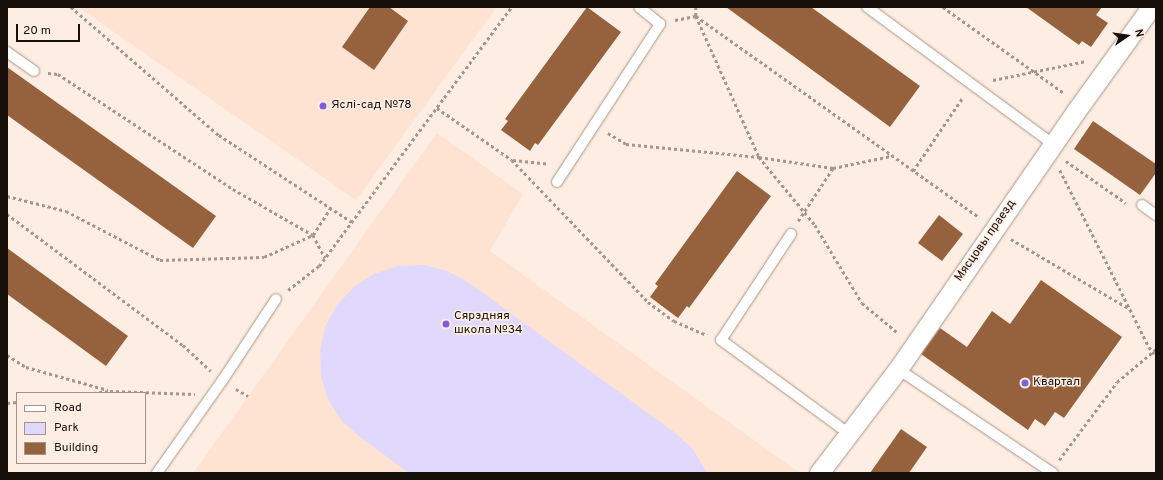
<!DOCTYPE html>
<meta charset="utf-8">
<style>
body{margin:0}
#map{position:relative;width:1163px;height:480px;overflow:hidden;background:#fdede3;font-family:Overpass,sans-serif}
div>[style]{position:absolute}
.built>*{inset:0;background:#fee3d2}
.green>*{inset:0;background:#e0d9fd}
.building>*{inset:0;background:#96623d}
.path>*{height:2.5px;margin-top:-1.25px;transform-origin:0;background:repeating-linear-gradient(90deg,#a3968e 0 3px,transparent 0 6px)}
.roads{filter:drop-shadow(0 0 1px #ac9484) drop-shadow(0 0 1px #ac9484)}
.service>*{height:10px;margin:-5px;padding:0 5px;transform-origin:5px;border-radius:5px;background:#fff}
.minor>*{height:19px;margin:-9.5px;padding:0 9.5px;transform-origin:9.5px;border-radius:9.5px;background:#fff}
.dots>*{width:11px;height:11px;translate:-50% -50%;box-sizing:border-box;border:2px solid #fdede3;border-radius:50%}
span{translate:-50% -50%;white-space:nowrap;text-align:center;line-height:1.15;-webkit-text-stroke:3px #fdede3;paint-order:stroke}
.poi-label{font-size:12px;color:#170f09}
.left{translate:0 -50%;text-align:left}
.street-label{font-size:12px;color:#170f09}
.frame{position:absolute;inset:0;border:8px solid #170f09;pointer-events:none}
.legend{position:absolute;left:16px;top:392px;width:130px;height:72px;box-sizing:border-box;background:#fdede3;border:1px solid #a1948c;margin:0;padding:5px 7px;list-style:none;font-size:12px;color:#170f09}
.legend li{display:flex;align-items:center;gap:8px;height:20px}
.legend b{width:20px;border:1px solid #a1948c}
.north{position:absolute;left:1107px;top:16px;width:40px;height:40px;-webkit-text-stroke:3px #fdede3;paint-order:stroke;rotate:77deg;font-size:11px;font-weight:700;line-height:16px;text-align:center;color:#170f09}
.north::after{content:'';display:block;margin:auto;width:14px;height:18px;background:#170f09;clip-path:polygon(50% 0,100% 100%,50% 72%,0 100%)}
.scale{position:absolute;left:16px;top:24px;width:64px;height:18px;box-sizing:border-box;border:2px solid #170f09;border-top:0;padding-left:5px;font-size:12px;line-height:14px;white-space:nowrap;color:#170f09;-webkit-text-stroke:3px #fdede3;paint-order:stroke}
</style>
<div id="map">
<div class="built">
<div style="clip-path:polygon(78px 7px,495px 7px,493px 12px,356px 200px)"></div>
<div style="clip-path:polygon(437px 133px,523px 194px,490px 251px,800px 473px,193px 473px)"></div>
</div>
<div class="green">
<div style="clip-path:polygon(423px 265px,447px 271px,468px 282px,674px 432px,693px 449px,707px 473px,409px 473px,360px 437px,341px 420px,328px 399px,321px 376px,320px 351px,325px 327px,337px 305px,354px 287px,374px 274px,398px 266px)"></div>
</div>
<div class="building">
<div style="clip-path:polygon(370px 7px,389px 7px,408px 21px,374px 70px,342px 47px)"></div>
<div style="clip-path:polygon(587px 7px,621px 32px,538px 145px,535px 143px,530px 151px,501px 130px,508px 121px,505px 119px)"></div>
<div style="clip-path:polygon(726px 7px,811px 7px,920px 86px,890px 127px)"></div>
<div style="clip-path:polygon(1026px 7px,1102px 7px,1096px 15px,1108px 23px,1091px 47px,1082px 41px,1079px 45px)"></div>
<div style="clip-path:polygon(7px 67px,216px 216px,193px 248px,7px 115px)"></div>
<div style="clip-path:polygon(1093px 121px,1156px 164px,1156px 173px,1140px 195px,1074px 149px)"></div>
<div style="clip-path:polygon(737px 171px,771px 196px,689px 308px,687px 306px,678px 318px,650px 297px,658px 286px,655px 284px)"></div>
<div style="clip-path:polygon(939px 215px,963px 234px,942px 261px,918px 243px)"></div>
<div style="clip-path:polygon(7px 248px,128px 336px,106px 366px,7px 294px)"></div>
<div style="clip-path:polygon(1041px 280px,1122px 337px,1064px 418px,1055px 412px,1045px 426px,1035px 419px,1028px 430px,921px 354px,940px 328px,967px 347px,992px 311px,1010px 324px)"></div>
<div style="clip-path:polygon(901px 429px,927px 447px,909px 473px,870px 473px)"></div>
</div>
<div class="path">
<div style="left:71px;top:7px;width:196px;rotate:40.9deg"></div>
<div style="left:219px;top:135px;width:159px;rotate:33.2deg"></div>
<div style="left:696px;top:7px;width:9px;rotate:90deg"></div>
<div style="left:696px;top:16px;width:154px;rotate:65.9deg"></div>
<div style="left:759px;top:157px;width:88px;rotate:50.5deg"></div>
<div style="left:815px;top:225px;width:91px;rotate:58.9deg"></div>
<div style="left:862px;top:303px;width:47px;rotate:39.8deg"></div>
<div style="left:943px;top:7px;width:148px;rotate:35.4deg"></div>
<div style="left:675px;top:20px;width:21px;rotate:-11deg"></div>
<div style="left:696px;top:16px;width:347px;rotate:35.4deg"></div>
<div style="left:48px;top:73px;width:10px;rotate:6deg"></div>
<div style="left:58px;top:74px;width:209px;rotate:33.3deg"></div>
<div style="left:233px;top:189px;width:92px;rotate:29.9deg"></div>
<div style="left:313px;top:235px;width:26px;rotate:62deg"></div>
<div style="left:993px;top:80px;width:95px;rotate:-11.5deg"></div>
<div style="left:437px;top:108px;width:91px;rotate:34.7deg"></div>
<div style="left:512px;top:160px;width:197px;rotate:46.2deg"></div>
<div style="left:648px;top:302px;width:32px;rotate:36deg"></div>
<div style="left:674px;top:321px;width:36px;rotate:23deg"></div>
<div style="left:608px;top:133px;width:21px;rotate:31deg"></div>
<div style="left:626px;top:144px;width:134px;rotate:5.6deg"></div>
<div style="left:759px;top:157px;width:75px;rotate:8.5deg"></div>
<div style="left:513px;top:160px;width:36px;rotate:6deg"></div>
<div style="left:1066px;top:161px;width:73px;rotate:35deg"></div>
<div style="left:1060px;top:170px;width:198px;rotate:63.3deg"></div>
<div style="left:1149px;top:347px;width:11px;rotate:52deg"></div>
<div style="left:913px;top:171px;width:89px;rotate:-56deg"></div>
<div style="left:7px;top:196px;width:61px;rotate:14.3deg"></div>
<div style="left:66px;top:211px;width:106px;rotate:27.5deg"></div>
<div style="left:160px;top:260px;width:104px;rotate:-1.7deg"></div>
<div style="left:264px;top:257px;width:54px;rotate:-24.2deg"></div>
<div style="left:313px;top:235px;width:31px;rotate:-57deg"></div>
<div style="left:7px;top:214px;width:219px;rotate:36.7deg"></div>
<div style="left:183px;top:345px;width:38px;rotate:43deg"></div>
<div style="left:798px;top:221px;width:64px;rotate:-56.6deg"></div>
<div style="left:833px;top:168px;width:59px;rotate:-11.7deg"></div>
<div style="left:1011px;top:239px;width:138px;rotate:30.5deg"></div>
<div style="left:288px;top:290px;width:39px;rotate:-38deg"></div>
<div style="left:319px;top:266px;width:322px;rotate:-53.4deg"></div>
<div style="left:7px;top:355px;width:22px;rotate:32deg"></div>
<div style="left:26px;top:367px;width:85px;rotate:15.7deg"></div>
<div style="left:236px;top:389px;width:14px;rotate:30deg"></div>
<div style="left:93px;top:393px;width:17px;rotate:-7deg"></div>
<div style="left:110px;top:391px;width:85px;rotate:2deg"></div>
<div style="left:7px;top:403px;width:10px;rotate:-6deg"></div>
<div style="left:1059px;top:460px;width:97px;rotate:-53.4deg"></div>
<div style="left:1117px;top:382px;width:51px;rotate:-40.2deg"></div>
</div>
<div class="roads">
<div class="service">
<div style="left:867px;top:7px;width:231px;rotate:36.4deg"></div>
<div style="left:7px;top:52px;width:33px;rotate:35deg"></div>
<div style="left:557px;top:182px;width:189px;rotate:-56.9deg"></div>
<div style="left:660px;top:24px;width:27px;rotate:-141deg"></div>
<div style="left:1142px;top:205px;width:17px;rotate:36deg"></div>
<div style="left:791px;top:234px;width:127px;rotate:123.4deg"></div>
<div style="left:721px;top:340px;width:157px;rotate:36.2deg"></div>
<div style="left:898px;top:369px;width:187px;rotate:33.9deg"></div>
<div style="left:157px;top:473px;width:113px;rotate:-54.8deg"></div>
<div style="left:222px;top:381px;width:98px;rotate:-56.6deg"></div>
</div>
<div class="minor">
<div style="left:819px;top:473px;width:131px;rotate:-52.8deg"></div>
<div style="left:898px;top:369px;width:313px;rotate:-55.4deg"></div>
<div style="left:1076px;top:111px;width:128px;rotate:-54.2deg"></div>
</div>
</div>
<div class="dots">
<div style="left:323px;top:106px;background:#835ed8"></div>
<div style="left:446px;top:324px;background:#835ed8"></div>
<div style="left:1025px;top:383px;background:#835ed8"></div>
</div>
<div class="poi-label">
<span class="left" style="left:331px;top:106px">Яслі-сад №78</span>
<span class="left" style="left:454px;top:324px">Сярэдняя<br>школа №34</span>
<span class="left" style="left:1033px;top:383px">Квартал</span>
</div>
<div class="street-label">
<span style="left:986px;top:241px;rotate:-55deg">Мясцовы праезд</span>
</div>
<div class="frame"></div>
<ul class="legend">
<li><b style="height:5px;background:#fff"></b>Road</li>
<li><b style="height:11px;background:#e0d9fd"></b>Park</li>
<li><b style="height:11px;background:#96623d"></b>Building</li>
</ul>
<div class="north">N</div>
<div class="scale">20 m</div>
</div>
